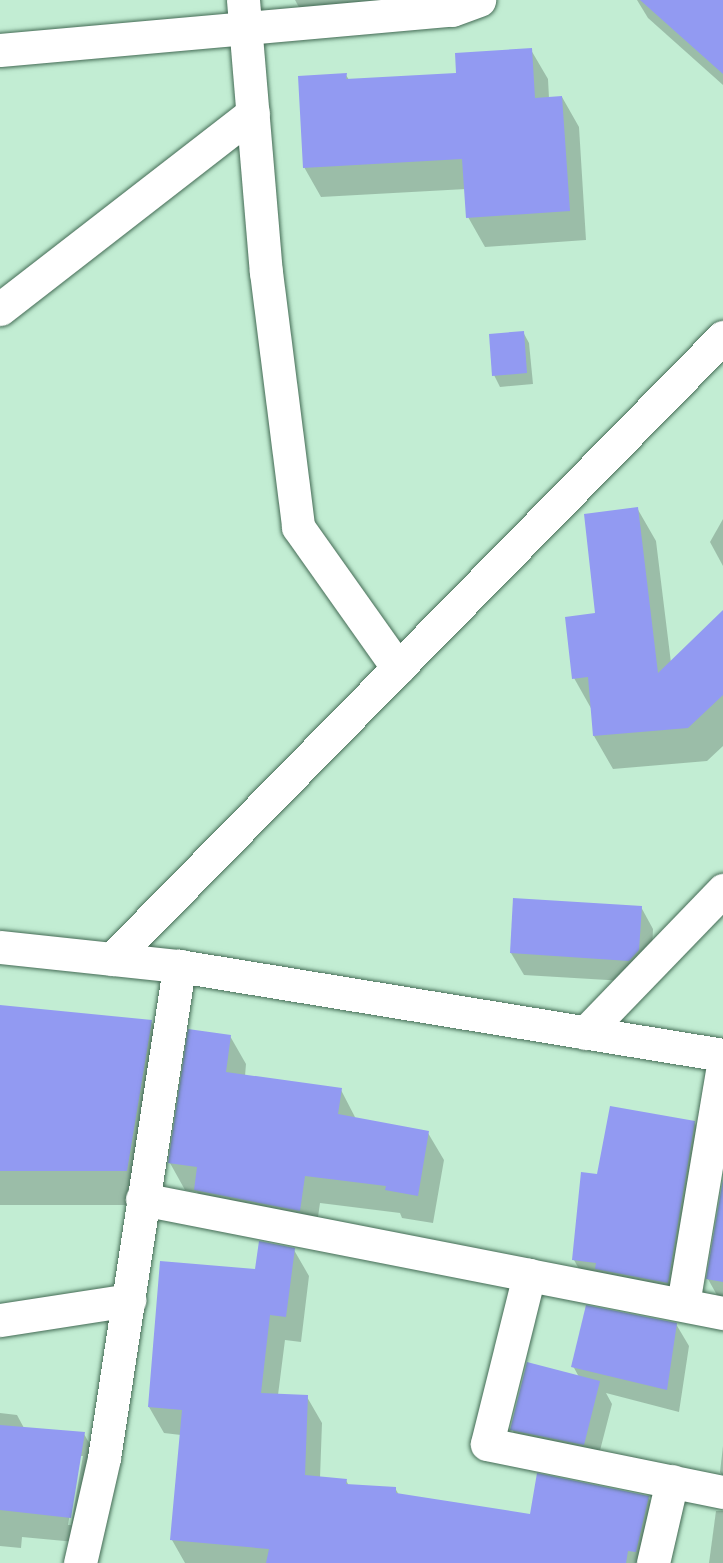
<!DOCTYPE html>
<style>
body{margin:0}
#map{position:relative;width:723px;height:1563px;overflow:hidden;background:#c2edd3;font-family:Cabin,sans-serif}
div>[style]{position:absolute}
.shadow>*{inset:0;background:#0003}
.building>*{inset:0;background:#929af2}
.roads{filter:drop-shadow(0 0 2px #446b55) drop-shadow(0 0 2px #446b55)}
.street>*{height:33px;margin:-16.5px;padding:0 16.5px;transform-origin:16.5px;border-radius:16.5px;background:#fff}
.secondary>*{height:33px;margin:-16.5px;padding:0 16.5px;transform-origin:16.5px;border-radius:16.5px;background:#fff}
span{translate:-50% -50%;white-space:nowrap;text-align:center;line-height:1.15;-webkit-text-stroke:4.5px #fff;paint-order:stroke}
</style>
<div id="map">
<div class="shadow">
<div style="clip-path:polygon(295px 0,433px 0,306px 20px)"></div>
<div style="clip-path:polygon(637px 0,723px 0,723px 85px,648px 18px)"></div>
<div style="clip-path:polygon(531px 50px,548px 79px,549px 98px,562px 97px,579px 127px,586px 240px,485px 247px,468px 217px,466px 189px,321px 197px,304px 167px,346px 75px,349px 80px,458px 74px)"></div>
<div style="clip-path:polygon(523px 332px,529px 343px,533px 384px,500px 387px,494px 375px)"></div>
<div style="clip-path:polygon(637px 508px,656px 541px,671px 663px,723px 612px,723px 746px,707px 761px,613px 769px,594px 736px,592px 710px,574px 678px)"></div>
<div style="clip-path:polygon(723px 519px,723px 566px,710px 542px)"></div>
<div style="clip-path:polygon(514px 900px,641px 907px,653px 929px,651px 972px,641px 982px,524px 975px,511px 953px)"></div>
<div style="clip-path:polygon(0 1007px,151px 1021px,171px 1056px,147px 1205px,0 1205px)"></div>
<div style="clip-path:polygon(230px 1036px,246px 1064px,245px 1076px,341px 1090px,356px 1119px,428px 1133px,444px 1160px,433px 1223px,402px 1218px,400px 1213px,320px 1203px,315px 1238px,212px 1217px,197px 1192px,185px 1190px,170px 1163px)"></div>
<div style="clip-path:polygon(694px 1122px,709px 1149px,682px 1309px,589px 1287px,574px 1260px,599px 1175px)"></div>
<div style="clip-path:polygon(723px 1188px,723px 1306px,708px 1279px)"></div>
<div style="clip-path:polygon(294px 1250px,309px 1276px,301px 1342px,285px 1340px,278px 1395px,307px 1397px,322px 1423px,320px 1478px,346px 1480px,349px 1486px,395px 1488px,399px 1495px,531px 1516px,648px 1497px,663px 1523px,654px 1563px,185px 1563px,172px 1540px,181px 1435px,164px 1433px,149px 1407px,257px 1271px)"></div>
<div style="clip-path:polygon(676px 1324px,689px 1346px,679px 1412px,606px 1393px,612px 1404px,596px 1466px,524px 1451px,512px 1429px,579px 1377px,573px 1366px)"></div>
<div style="clip-path:polygon(evenodd,0 1413px,17px 1415px,24px 1428px,84px 1434px,99px 1460px,86px 1543px,22px 1537px,21px 1548px,0 1546px,0 1413px,80px 1456px,83px 1456px,71px 1525px,68px 1525px,80px 1456px)"></div>
<div style="clip-path:polygon(723px 1446px,723px 1476px,720px 1472px)"></div>
<div style="clip-path:polygon(716px 1511px,723px 1511px,723px 1563px,709px 1563px)"></div>
</div>
<div class="building">
<div style="clip-path:polygon(640px 0,723px 0,723px 74px)"></div>
<div style="clip-path:polygon(532px 48px,535px 98px,562px 96px,570px 211px,466px 218px,462px 159px,303px 168px,298px 76px,347px 73px,346px 79px,456px 73px,455px 53px)"></div>
<div style="clip-path:polygon(524px 331px,527px 373px,492px 376px,489px 334px)"></div>
<div style="clip-path:polygon(638px 507px,658px 673px,723px 610px,723px 695px,688px 728px,593px 736px,588px 677px,572px 679px,565px 617px,595px 613px,584px 514px)"></div>
<div style="clip-path:polygon(513px 898px,642px 906px,639px 950px,629px 961px,510px 953px)"></div>
<div style="clip-path:polygon(0 1005px,152px 1020px,127px 1171px,0 1171px)"></div>
<div style="clip-path:polygon(188px 1029px,231px 1035px,226px 1072px,342px 1088px,338px 1114px,429px 1131px,418px 1196px,385px 1190px,386px 1186px,305px 1176px,300px 1211px,194px 1190px,197px 1167px,168px 1163px)"></div>
<div style="clip-path:polygon(610px 1106px,695px 1121px,668px 1283px,595px 1269px,596px 1263px,572px 1260px,581px 1172px,597px 1174px)"></div>
<div style="clip-path:polygon(723px 1179px,723px 1282px,706px 1279px)"></div>
<div style="clip-path:polygon(259px 1241px,295px 1248px,286px 1317px,270px 1315px,261px 1393px,308px 1395px,305px 1475px,347px 1479px,346px 1484px,396px 1487px,396px 1493px,530px 1514px,537px 1473px,649px 1496px,636px 1552px,628px 1551px,626px 1563px,266px 1563px,269px 1549px,170px 1540px,182px 1410px,148px 1407px,160px 1261px,255px 1269px)"></div>
<div style="clip-path:polygon(586px 1305px,677px 1323px,667px 1390px,571px 1367px)"></div>
<div style="clip-path:polygon(527px 1362px,600px 1381px,584px 1445px,510px 1430px)"></div>
<div style="clip-path:polygon(0 1425px,85px 1432px,71px 1518px,0 1510px)"></div>
</div>
<div class="roads">
<div class="street">
<div style="left:243px;top:0;width:273px;rotate:85.2deg"></div>
<div style="left:266px;top:272px;width:257px;rotate:82.8deg"></div>
<div style="left:298px;top:527px;width:173px;rotate:54.7deg"></div>
<div style="left:0;top:50px;width:454px;rotate:-5.1deg"></div>
<div style="left:452px;top:10px;width:29px;rotate:-20deg"></div>
<div style="left:0;top:309px;width:320px;rotate:-37.8deg"></div>
<div style="left:112px;top:959px;width:872px;rotate:-45.51deg"></div>
<div style="left:585px;top:1033px;width:199px;rotate:-46deg"></div>
<div style="left:142px;top:1199px;width:394px;rotate:11.1deg"></div>
<div style="left:529px;top:1275px;width:174px;rotate:104deg"></div>
<div style="left:487px;top:1444px;width:241px;rotate:11.5deg"></div>
<div style="left:529px;top:1275px;width:198px;rotate:11.1deg"></div>
<div style="left:683px;top:1304px;width:242px;rotate:-80.5deg"></div>
<div style="left:0;top:1320px;width:131px;rotate:-8.8deg"></div>
<div style="left:80px;top:1563px;width:108px;rotate:-77.1deg"></div>
<div style="left:104px;top:1458px;width:498px;rotate:-81.3deg"></div>
<div style="left:653px;top:1563px;width:84px;rotate:-77deg"></div>
</div>
<div class="secondary">
<div style="left:0;top:947px;width:180px;rotate:6.1deg"></div>
<div style="left:179px;top:966px;width:551px;rotate:9.29deg"></div>
</div>
</div>
</div>
